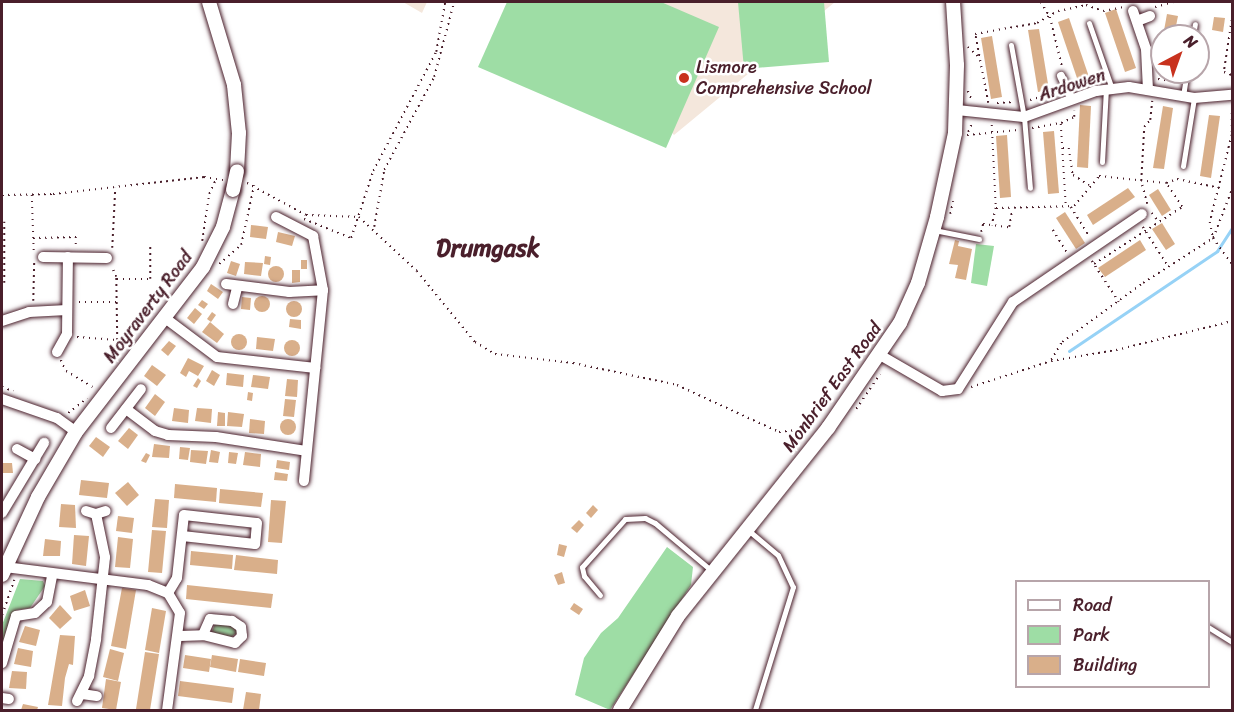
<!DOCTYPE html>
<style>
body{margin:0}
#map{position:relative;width:1234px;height:712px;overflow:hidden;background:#fff;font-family:Sriracha,sans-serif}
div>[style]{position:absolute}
.built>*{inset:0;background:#f4e7dc}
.green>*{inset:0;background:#9edda5}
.stream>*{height:3px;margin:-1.5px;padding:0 1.5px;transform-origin:1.5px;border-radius:1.5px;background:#96d2f6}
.building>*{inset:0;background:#d9af8a}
.round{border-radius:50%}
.path>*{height:1.5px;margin-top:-0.75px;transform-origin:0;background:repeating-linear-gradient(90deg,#4a1f2b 0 1.5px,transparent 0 6px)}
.roads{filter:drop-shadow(0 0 2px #4a1f2b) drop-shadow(0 0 2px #4a1f2b)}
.service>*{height:5px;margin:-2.5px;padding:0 2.5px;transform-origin:2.5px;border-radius:2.5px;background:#fff}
.pedestrian>*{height:8px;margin:-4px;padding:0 4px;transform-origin:4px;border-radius:4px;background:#fff}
.minor>*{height:10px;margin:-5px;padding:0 5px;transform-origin:5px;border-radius:5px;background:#fff}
.tertiary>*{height:14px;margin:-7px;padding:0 7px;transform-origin:7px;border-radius:7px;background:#fff}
.bridges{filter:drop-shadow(0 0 2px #4a1f2b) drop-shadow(0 0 2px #4a1f2b)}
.tertiary-bridge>*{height:14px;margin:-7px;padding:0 7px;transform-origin:7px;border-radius:7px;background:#fff}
.dots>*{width:16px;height:16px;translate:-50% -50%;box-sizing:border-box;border:3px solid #fff;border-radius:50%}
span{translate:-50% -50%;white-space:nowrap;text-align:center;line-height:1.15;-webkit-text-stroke:5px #fff;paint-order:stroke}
.poi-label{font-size:18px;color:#4a1f2b}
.left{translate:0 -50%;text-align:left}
.street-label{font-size:18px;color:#4a1f2b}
.district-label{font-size:24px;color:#4a1f2b;font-weight:700}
.frame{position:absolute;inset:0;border:3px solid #4a1f2b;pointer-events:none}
.legend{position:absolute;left:1015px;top:580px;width:195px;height:108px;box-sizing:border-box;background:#fff;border:2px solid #b7a5aa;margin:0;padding:8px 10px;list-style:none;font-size:18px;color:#4a1f2b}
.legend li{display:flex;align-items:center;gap:12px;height:30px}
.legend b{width:30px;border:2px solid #b7a5aa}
.north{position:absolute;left:1150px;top:24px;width:60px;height:60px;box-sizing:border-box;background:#fff;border:2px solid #b7a5aa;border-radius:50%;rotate:41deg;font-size:16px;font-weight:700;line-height:24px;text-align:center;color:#4a1f2b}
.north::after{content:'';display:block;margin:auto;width:21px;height:27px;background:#c8321e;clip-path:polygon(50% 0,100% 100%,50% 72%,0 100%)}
</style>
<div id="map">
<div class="built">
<div style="clip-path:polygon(403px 2px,427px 2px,422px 13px)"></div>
<div style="clip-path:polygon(599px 2px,835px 2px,674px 135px,577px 21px)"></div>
</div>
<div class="green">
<div style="clip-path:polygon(507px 2px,661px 2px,719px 27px,666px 148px,478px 67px)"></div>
<div style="clip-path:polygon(738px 2px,824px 2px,829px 62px,744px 69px)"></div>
<div style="clip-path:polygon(976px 244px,994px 246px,987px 286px,971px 283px)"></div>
<div style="clip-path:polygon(667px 547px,693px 567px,691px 585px,610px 710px,575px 695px,584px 658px,601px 633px,618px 618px)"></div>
<div style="clip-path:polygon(20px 579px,43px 581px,45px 586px,30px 608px,16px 610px,11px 616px,2px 646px,2px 625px)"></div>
<div style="clip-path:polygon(215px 624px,233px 626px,238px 632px,231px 637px,212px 632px)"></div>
</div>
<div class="stream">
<div style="left:1069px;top:351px;width:179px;rotate:-34deg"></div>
<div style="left:1217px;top:251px;width:27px;rotate:-57deg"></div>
</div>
<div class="building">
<div style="clip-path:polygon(1116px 9px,1136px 68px,1125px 72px,1105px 13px)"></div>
<div style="clip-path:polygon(1167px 14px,1178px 16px,1174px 36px,1163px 36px)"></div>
<div style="clip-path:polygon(1214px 17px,1225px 18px,1223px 32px,1212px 30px)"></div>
<div style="clip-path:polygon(1069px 18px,1089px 77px,1078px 81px,1058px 22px)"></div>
<div style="clip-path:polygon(1039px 29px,1049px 90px,1038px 92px,1028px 30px)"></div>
<div style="clip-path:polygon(992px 36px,1002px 97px,991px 99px,981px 38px)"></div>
<div style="clip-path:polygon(1080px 105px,1091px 106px,1088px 168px,1077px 167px)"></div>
<div style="clip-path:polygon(1163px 106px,1173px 108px,1164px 169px,1153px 168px)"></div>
<div style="clip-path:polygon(1209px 115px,1220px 116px,1211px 178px,1200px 176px)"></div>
<div style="clip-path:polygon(1054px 131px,1059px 193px,1048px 194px,1043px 132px)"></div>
<div style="clip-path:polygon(1007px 135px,1011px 197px,1000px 198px,996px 136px)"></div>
<div style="clip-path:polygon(1128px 188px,1135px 197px,1093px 225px,1087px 215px)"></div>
<div style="clip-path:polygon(1158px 189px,1171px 210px,1162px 216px,1149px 195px)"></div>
<div style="clip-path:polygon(1065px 212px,1085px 243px,1076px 249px,1056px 218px)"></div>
<div style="clip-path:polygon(1162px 223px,1175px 244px,1166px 250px,1152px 229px)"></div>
<div style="clip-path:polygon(251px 225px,268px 227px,266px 239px,250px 237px)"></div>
<div style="clip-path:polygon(278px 232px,295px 236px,292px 246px,276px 242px)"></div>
<div style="clip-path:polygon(955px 240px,959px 241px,958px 246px,972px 249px,966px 280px,955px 278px,958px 265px,949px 264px)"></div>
<div style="clip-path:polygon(1140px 240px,1146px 250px,1105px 277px,1098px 268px)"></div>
<div style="clip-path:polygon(265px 256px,271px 257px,270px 265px,264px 264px)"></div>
<div style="clip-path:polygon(301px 260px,307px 260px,307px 269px,301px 269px)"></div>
<div style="clip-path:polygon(231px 261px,240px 264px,236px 276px,227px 273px)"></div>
<div style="clip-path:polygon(245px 262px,263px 263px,261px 276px,244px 274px)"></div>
<div class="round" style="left:268px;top:266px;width:16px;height:16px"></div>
<div style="clip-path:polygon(292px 270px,300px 270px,300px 282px,292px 283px)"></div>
<div style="clip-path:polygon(211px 284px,223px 292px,218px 299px,207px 291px)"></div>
<div class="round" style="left:254px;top:296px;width:16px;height:16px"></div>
<div style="clip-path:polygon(242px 297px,251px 298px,250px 310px,241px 309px)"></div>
<div style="clip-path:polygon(202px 300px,208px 304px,204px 309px,198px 305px)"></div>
<div class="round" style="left:286px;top:301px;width:16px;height:16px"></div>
<div style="clip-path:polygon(195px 308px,202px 314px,194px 324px,187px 318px)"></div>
<div style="clip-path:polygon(212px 312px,216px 315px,211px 322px,207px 319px)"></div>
<div style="clip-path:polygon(290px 319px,301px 320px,301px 329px,289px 327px)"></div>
<div style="clip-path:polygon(210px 322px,224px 334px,217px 343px,202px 332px)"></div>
<div class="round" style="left:231px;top:334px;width:16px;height:16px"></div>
<div style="clip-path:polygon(257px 337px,275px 339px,273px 351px,256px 349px)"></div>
<div class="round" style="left:284px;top:340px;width:16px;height:16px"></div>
<div style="clip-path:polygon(169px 341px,176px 346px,168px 356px,161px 350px)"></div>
<div style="clip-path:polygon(188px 358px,204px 366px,198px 376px,189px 371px,186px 377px,180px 373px)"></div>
<div style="clip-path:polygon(152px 365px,166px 375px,157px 386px,144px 376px)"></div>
<div style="clip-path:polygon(212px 370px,220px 375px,214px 386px,206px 381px)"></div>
<div style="clip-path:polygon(227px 373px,244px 375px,243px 387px,226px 385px)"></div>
<div style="clip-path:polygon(253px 375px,270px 377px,268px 389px,251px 387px)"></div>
<div style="clip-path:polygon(198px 378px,201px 381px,197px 388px,193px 386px)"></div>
<div style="clip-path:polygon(287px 379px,298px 380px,297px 397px,285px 396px)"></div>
<div style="clip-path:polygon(248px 392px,253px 393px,252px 401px,247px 400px)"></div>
<div style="clip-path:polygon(155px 394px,165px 402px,155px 416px,145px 408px)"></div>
<div style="clip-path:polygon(285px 399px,296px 400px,294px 417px,283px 416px)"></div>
<div style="clip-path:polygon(174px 408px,189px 410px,188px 423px,172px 421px)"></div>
<div style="clip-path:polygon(197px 408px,212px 409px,211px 423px,195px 421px)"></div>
<div style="clip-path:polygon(218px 412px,225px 413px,225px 426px,217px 426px)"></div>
<div style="clip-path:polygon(228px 412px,244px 414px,242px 427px,227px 426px)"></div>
<div style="clip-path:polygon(250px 419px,265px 421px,264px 434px,249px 433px)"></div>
<div class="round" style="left:280px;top:419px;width:16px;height:16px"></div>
<div style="clip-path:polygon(129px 428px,138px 435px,128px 449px,118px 441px)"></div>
<div style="clip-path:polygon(96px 437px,110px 447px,103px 457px,89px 446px)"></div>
<div style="clip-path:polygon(154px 444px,170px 446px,169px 458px,152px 457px)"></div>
<div style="clip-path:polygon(180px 447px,190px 448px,188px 460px,179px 459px)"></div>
<div style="clip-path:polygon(191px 450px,208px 451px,206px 464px,190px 462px)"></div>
<div style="clip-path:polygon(211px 450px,220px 452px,218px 463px,209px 462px)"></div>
<div style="clip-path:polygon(229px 452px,238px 453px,236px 464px,228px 463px)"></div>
<div style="clip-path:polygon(245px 452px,261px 454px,260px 467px,243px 465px)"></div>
<div style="clip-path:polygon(146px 453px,150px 455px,146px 463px,141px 461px)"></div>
<div style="clip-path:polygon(277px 460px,290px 462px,289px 470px,276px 468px)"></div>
<div style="clip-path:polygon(2px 463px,12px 463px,13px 473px,2px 473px)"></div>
<div style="clip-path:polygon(275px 472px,288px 474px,287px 481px,274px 480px)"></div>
<div style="clip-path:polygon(81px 480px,109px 483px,107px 498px,79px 495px)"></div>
<div style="clip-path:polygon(128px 482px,139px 495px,127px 506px,115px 493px)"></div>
<div style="clip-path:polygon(175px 484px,217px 488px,216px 502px,174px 498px)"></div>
<div style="clip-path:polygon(220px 489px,263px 493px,261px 507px,219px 503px)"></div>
<div style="clip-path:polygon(155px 499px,169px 500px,167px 528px,152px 527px)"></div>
<div style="clip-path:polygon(271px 500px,286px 501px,282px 543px,268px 542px)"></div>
<div style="clip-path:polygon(61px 504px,75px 505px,76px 528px,59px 527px)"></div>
<div style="clip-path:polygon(593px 505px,598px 510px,591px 518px,586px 513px)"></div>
<div style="clip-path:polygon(118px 516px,134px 518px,132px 533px,116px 531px)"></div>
<div style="clip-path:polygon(579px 520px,584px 525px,577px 533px,571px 528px)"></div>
<div style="clip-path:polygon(152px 530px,166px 531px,162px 573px,148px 572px)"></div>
<div style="clip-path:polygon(74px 535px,89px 536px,86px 566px,72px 564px)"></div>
<div style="clip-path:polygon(118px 537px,133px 539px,130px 568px,115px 567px)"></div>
<div style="clip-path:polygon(45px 539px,61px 541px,60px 556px,43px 556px)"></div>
<div style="clip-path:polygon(559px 544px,567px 546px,564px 557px,557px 555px)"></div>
<div style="clip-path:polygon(191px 551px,233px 555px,232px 569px,190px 565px)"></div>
<div style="clip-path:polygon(236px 555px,278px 560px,277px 574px,234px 570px)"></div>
<div style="clip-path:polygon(562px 572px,565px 583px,558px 585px,554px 575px)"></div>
<div style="clip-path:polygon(187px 585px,273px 594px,271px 608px,186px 599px)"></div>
<div style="clip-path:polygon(122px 588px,136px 590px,126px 649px,111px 646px)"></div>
<div style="clip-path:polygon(85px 590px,90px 606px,74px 611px,70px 596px)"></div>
<div style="clip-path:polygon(574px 603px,583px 609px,579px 615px,570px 609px)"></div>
<div style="clip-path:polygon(60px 605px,72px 618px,60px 629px,49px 618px)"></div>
<div style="clip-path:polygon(152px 608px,166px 611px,159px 653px,145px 650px)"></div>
<div style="clip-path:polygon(25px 626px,40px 630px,36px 646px,19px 642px)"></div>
<div style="clip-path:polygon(60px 635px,75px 636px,73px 665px,69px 664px,65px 678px,62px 706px,48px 705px)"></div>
<div style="clip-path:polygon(18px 648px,33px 651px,31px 667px,14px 664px)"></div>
<div style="clip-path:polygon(110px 649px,124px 653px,118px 681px,103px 677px)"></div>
<div style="clip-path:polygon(145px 652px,159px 654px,150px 710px,136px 709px)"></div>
<div style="clip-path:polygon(185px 655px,211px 659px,209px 672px,183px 668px)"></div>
<div style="clip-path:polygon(212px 655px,238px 659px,236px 672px,210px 667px)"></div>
<div style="clip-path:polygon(240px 659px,266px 663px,264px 676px,238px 672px)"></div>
<div style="clip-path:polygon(12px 671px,27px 672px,26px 689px,9px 688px)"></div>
<div style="clip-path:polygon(106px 679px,121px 682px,116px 710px,102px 708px)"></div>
<div style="clip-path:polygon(180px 681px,234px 688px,232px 703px,178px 696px)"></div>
<div style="clip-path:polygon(246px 692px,261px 694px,259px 710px,243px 710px)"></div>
<div style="clip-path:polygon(23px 704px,38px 707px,37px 710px,21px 710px)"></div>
</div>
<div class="path">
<div style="left:1041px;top:2px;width:17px;rotate:59deg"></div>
<div style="left:1050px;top:17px;width:50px;rotate:76.2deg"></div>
<div style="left:1210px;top:2px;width:20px"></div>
<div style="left:1155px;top:7px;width:20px;rotate:-15deg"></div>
<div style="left:1232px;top:20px;width:53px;rotate:98.7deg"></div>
<div style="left:1224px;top:72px;width:9px;rotate:21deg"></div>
<div style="left:968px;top:47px;width:16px;rotate:43deg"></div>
<div style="left:1158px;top:79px;width:19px;rotate:9deg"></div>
<div style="left:968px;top:91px;width:10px;rotate:66deg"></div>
<div style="left:1030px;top:100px;width:30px;rotate:-17deg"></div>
<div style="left:988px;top:103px;width:70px;rotate:-100.7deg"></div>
<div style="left:975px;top:34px;width:63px;rotate:-10.1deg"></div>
<div style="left:1037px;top:23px;width:24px;rotate:-30deg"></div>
<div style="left:1058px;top:11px;width:29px;rotate:-12deg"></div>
<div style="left:1086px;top:5px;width:18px;rotate:19deg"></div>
<div style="left:1103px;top:11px;width:21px;rotate:-11deg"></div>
<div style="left:997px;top:103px;width:16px;rotate:-4deg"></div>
<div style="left:1232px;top:113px;width:22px;rotate:90deg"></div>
<div style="left:1232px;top:135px;width:90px;rotate:104.2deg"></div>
<div style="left:1210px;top:222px;width:16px;rotate:79deg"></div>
<div style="left:1213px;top:238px;width:32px;rotate:54deg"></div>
<div style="left:1061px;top:124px;width:82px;rotate:86.5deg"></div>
<div style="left:992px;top:125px;width:83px;rotate:87.2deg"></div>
<div style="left:996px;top:208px;width:18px;rotate:103deg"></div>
<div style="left:1032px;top:128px;width:29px;rotate:-10deg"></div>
<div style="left:1061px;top:123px;width:14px;rotate:-25deg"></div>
<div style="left:1074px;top:117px;width:6px;rotate:-90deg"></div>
<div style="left:968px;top:132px;width:10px;rotate:-66deg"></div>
<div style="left:967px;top:135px;width:51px;rotate:-5.6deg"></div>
<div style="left:1063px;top:148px;width:6px"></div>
<div style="left:1069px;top:148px;width:27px;rotate:82deg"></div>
<div style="left:1073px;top:175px;width:19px;rotate:32deg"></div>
<div style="left:247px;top:183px;width:67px;rotate:28.5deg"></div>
<div style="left:306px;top:215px;width:53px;rotate:2.2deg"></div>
<div style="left:359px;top:217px;width:79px;rotate:43deg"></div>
<div style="left:417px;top:271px;width:92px;rotate:50.8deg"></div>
<div style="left:475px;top:342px;width:23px;rotate:31deg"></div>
<div style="left:495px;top:354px;width:79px;rotate:6.6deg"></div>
<div style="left:573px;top:363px;width:106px;rotate:11.9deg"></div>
<div style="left:677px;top:385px;width:112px;rotate:24.7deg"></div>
<div style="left:779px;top:432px;width:34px;rotate:-7deg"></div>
<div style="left:2px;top:195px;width:51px;rotate:-1.1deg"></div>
<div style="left:53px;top:194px;width:152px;rotate:-6.4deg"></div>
<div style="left:204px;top:177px;width:20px;rotate:9deg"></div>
<div style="left:32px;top:195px;width:58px;rotate:88deg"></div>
<div style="left:1147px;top:204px;width:24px;rotate:-105deg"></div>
<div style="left:1141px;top:181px;width:54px;rotate:-86.8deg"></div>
<div style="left:1144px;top:127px;width:9px;rotate:-49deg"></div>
<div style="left:1150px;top:120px;width:19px;rotate:-84deg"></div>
<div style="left:1071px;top:207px;width:34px;rotate:58deg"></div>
<div style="left:996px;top:208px;width:78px;rotate:-1.5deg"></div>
<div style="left:1074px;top:206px;width:39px;rotate:-50deg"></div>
<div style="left:1099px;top:176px;width:67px;rotate:6deg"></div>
<div style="left:1166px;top:183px;width:12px;rotate:-20deg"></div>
<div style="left:1177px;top:179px;width:44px;rotate:11.8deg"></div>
<div style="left:1152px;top:213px;width:11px;rotate:52deg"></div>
<div style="left:950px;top:214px;width:13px;rotate:-77deg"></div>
<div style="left:304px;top:219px;width:51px;rotate:22deg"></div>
<div style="left:351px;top:238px;width:71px;rotate:-71.8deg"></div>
<div style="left:373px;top:171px;width:135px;rotate:-62.1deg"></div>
<div style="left:436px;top:52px;width:51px;rotate:-79.8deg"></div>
<div style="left:374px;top:227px;width:58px;rotate:-80deg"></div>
<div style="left:384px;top:170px;width:106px;rotate:-61.7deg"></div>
<div style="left:434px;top:77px;width:78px;rotate:-75.1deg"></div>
<div style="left:1143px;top:227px;width:46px;rotate:57.3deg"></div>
<div style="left:1053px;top:230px;width:26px;rotate:58deg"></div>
<div style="left:981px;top:232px;width:8px;rotate:-76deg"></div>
<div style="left:983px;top:224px;width:26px;rotate:7deg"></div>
<div style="left:1009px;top:227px;width:17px;rotate:-80deg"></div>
<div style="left:33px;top:238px;width:43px;rotate:-1.3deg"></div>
<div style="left:76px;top:237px;width:9px;rotate:90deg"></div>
<div style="left:202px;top:241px;width:48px;rotate:-81.5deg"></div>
<div style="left:209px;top:194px;width:17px;rotate:-65deg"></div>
<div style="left:112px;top:248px;width:60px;rotate:-87.1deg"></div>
<div style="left:1092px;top:261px;width:49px;rotate:56.6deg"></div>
<div style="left:219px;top:264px;width:29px;rotate:-41deg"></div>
<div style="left:241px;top:245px;width:61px;rotate:-77.8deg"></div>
<div style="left:1094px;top:264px;width:105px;rotate:-32.9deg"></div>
<div style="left:1182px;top:207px;width:27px;rotate:-124deg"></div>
<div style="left:117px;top:279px;width:33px"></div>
<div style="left:150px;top:279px;width:33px;rotate:-90deg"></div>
<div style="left:4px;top:283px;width:61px;rotate:-90deg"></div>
<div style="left:33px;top:301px;width:40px;rotate:-88.6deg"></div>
<div style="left:79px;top:302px;width:37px"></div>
<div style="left:77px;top:337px;width:40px;rotate:4.3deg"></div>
<div style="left:117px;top:340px;width:63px;rotate:-90.9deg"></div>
<div style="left:116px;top:277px;width:10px;rotate:-114deg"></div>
<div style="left:61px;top:360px;width:12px;rotate:66deg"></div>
<div style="left:66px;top:371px;width:31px;rotate:31deg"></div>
<div style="left:1051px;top:360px;width:21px;rotate:-59deg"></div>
<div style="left:1062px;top:342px;width:100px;rotate:-36.1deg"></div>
<div style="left:1143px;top:283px;width:83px;rotate:-32.7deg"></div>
<div style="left:1213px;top:238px;width:53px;rotate:-68.8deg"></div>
<div style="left:2px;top:387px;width:12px;rotate:20deg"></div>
<div style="left:971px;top:387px;width:84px;rotate:-18deg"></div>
<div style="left:1051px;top:361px;width:66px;rotate:-9.6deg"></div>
<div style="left:1116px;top:350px;width:120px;rotate:-14deg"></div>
<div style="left:856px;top:409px;width:42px;rotate:-55.6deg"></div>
<div style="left:68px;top:413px;width:24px;rotate:-38deg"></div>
<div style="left:2px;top:615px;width:37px;rotate:-71deg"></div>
</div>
<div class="roads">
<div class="service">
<div style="left:1089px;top:23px;width:70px;rotate:70.8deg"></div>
<div style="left:1193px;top:36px;width:12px;rotate:-81deg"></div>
<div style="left:1011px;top:45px;width:73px;rotate:79.8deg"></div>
<div style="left:1024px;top:117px;width:71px;rotate:85.2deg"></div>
<div style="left:1183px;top:96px;width:24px;rotate:-81deg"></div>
<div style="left:1102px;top:162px;width:73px;rotate:-86.9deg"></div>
<div style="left:1183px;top:166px;width:69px;rotate:-80.8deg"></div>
<div style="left:934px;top:230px;width:46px;rotate:11.3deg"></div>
<div style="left:748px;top:530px;width:39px;rotate:40deg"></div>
<div style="left:778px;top:555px;width:35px;rotate:65deg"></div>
<div style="left:793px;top:587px;width:129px;rotate:107.2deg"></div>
<div style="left:600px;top:595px;width:25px;rotate:-130deg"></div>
<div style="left:584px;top:576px;width:9px;rotate:-103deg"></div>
<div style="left:582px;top:567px;width:64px;rotate:-48.1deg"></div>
<div style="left:625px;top:519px;width:20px;rotate:-3deg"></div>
<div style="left:645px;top:518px;width:11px;rotate:27deg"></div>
<div style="left:655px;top:523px;width:75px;rotate:40.1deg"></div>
<div style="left:1208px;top:627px;width:28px;rotate:32deg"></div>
</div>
<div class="pedestrian">
<div style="left:1061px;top:76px;width:26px;rotate:65deg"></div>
</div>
<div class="minor">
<div style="left:1133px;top:11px;width:40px;rotate:71.1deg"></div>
<div style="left:1146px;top:49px;width:41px;rotate:87.2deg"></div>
<div style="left:1137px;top:21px;width:14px;rotate:-21deg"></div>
<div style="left:957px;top:110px;width:67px;rotate:6deg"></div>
<div style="left:1024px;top:117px;width:77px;rotate:-19.9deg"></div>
<div style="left:1096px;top:91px;width:33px;rotate:-7deg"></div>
<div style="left:1129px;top:87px;width:66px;rotate:9.6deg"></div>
<div style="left:1194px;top:98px;width:38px;rotate:-5deg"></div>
<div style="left:276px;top:217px;width:42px;rotate:27.2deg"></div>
<div style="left:313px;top:236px;width:55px;rotate:79.5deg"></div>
<div style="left:323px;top:290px;width:192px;rotate:95.7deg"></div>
<div style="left:43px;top:257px;width:64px;rotate:0.9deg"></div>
<div style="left:226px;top:284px;width:64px;rotate:7.2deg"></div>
<div style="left:289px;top:292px;width:34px;rotate:-3deg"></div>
<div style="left:233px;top:304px;width:16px;rotate:-76deg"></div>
<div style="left:165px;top:318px;width:65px;rotate:36.9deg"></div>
<div style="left:217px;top:357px;width:99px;rotate:6.4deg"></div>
<div style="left:2px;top:321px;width:28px;rotate:-18deg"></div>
<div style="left:29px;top:312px;width:38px;rotate:-3deg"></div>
<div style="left:57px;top:352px;width:21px;rotate:-61deg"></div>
<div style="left:67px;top:334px;width:77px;rotate:-89.3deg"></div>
<div style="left:880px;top:355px;width:72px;rotate:30.1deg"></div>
<div style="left:942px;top:391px;width:16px;rotate:-7deg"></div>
<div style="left:958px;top:389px;width:103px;rotate:-57.7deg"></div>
<div style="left:1013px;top:302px;width:156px;rotate:-34.3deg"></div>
<div style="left:2px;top:399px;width:58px;rotate:19.1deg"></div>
<div style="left:57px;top:418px;width:24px;rotate:36deg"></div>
<div style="left:126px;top:409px;width:36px;rotate:37deg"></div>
<div style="left:155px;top:431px;width:14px;rotate:17deg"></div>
<div style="left:168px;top:435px;width:48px;rotate:2.4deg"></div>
<div style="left:216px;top:437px;width:91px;rotate:8.8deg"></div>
<div style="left:111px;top:428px;width:49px;rotate:-52.4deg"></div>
<div style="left:17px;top:449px;width:21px;rotate:29deg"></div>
<div style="left:86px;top:511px;width:10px;rotate:17deg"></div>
<div style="left:96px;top:514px;width:10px;rotate:-17deg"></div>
<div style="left:2px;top:513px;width:82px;rotate:-59deg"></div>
<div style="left:5px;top:567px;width:144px;rotate:7.2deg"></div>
<div style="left:148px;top:585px;width:22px;rotate:22deg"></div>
<div style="left:168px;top:593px;width:23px;rotate:59deg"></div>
<div style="left:180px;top:613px;width:98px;rotate:97.6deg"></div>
<div style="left:168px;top:593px;width:17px;rotate:-59deg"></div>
<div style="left:177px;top:578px;width:63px;rotate:-83.7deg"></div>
<div style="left:184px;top:515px;width:73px;rotate:6.3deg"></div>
<div style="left:257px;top:523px;width:21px;rotate:95deg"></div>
<div style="left:255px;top:544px;width:73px;rotate:-173.7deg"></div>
<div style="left:180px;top:636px;width:23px;rotate:-2deg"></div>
<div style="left:203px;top:635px;width:33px;rotate:14deg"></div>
<div style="left:235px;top:643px;width:10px;rotate:-45deg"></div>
<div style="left:242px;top:636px;width:9px;rotate:-96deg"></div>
<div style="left:241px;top:627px;width:11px;rotate:-146deg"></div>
<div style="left:232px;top:621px;width:22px;rotate:-175deg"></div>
<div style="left:210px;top:619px;width:17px;rotate:114deg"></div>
<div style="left:2px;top:663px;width:49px;rotate:-73.4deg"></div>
<div style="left:16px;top:616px;width:19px;rotate:-9deg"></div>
<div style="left:35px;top:613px;width:16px;rotate:-43deg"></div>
<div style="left:47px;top:602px;width:26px;rotate:-79deg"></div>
<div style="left:82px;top:694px;width:15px;rotate:8deg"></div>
<div style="left:2px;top:698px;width:7px;rotate:8deg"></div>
<div style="left:77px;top:701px;width:28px;rotate:-64deg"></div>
<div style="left:89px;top:676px;width:38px;rotate:-79deg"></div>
<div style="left:96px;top:639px;width:82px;rotate:-83.7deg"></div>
<div style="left:105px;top:557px;width:44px;rotate:-101.8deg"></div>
</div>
<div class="tertiary">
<div style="left:209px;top:2px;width:87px;rotate:73.2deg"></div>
<div style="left:234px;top:85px;width:48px;rotate:84.1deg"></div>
<div style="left:239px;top:133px;width:38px;rotate:93deg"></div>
<div style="left:2px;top:575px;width:86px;rotate:-65.2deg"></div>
<div style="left:38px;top:497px;width:75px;rotate:-59.7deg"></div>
<div style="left:76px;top:432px;width:208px;rotate:-52.4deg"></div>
<div style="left:203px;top:267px;width:45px;rotate:-63.4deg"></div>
<div style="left:223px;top:227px;width:38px;rotate:-75deg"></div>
<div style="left:620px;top:710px;width:110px;rotate:-58.3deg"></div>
<div style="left:678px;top:616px;width:241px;rotate:-51.4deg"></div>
<div style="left:828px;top:428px;width:127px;rotate:-55.6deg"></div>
<div style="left:900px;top:323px;width:44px;rotate:-65.8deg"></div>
<div style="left:918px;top:283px;width:69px;rotate:-73.9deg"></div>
<div style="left:937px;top:217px;width:86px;rotate:-77.9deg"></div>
<div style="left:955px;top:133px;width:68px;rotate:-88.3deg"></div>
<div style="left:957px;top:65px;width:63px;rotate:-93.6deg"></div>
</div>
</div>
<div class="bridges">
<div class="tertiary-bridge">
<div style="left:233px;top:190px;width:19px;rotate:-78deg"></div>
</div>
</div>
<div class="dots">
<div style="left:684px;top:78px;background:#c8321e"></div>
</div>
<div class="poi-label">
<span class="left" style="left:696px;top:78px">Lismore<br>Comprehensive School</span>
</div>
<div class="street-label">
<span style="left:1072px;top:85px;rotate:-18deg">Ardowen</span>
<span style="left:148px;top:307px;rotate:-53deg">Moyraverty Road</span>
<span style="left:832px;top:387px;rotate:-54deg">Monbrief East Road</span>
</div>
<div class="district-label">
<span style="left:488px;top:249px">Drumgask</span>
</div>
<div class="frame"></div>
<ul class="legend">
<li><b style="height:8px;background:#fff"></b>Road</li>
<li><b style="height:16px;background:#9edda5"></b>Park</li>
<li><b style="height:16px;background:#d9af8a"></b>Building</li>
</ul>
<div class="north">N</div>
</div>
